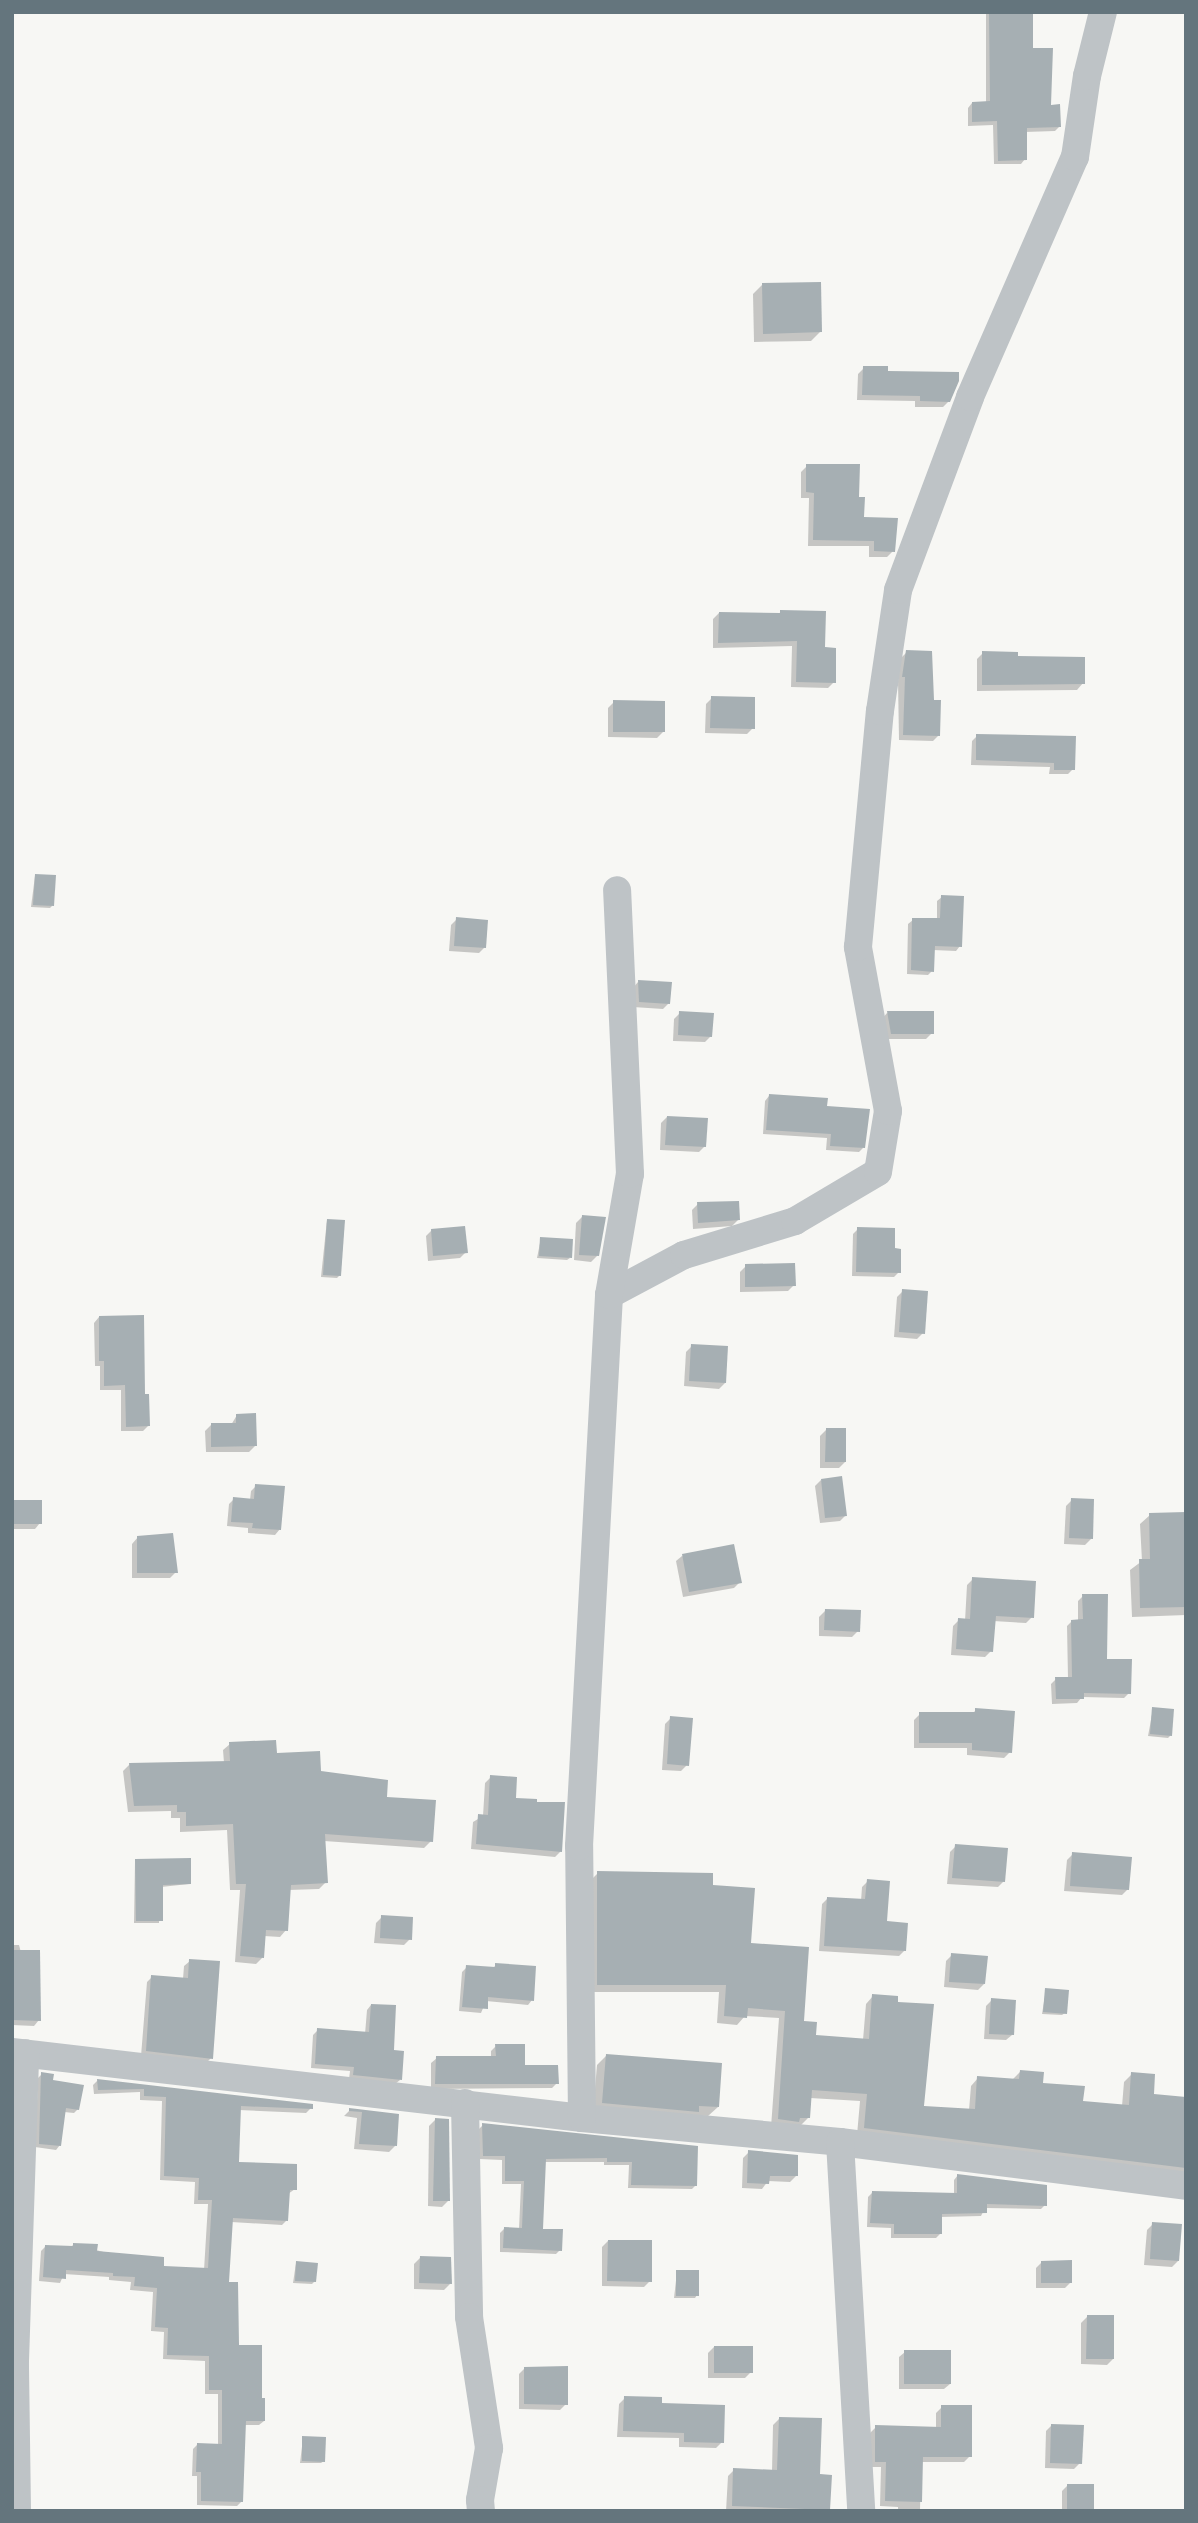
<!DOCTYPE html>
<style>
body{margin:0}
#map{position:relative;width:1198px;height:2523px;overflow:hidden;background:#f7f7f4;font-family:"Asap Condensed",sans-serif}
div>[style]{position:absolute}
.shadow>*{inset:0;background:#0003}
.building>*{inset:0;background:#a6afb3}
.minor>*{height:28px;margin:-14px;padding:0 14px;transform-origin:14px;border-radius:14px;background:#bec3c6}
span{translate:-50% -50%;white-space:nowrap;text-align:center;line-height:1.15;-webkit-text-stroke:7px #fff;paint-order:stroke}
.frame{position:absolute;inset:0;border:14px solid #64757d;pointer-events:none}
</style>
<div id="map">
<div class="shadow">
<div style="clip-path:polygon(986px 12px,1031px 12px,1031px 49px,1049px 106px,1059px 127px,1055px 131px,1025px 132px,1025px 159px,1021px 164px,994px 164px,993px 125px,968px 126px,968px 108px,972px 103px,986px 103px)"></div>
<div style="clip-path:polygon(762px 285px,820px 332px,811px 341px,754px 342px,753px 294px)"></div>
<div style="clip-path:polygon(864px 368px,886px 373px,949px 401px,943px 407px,915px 407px,915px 401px,857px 400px,858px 374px)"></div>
<div style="clip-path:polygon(807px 466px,858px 499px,863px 519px,893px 551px,887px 557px,869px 557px,869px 546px,808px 546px,809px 498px,801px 498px,801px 472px)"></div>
<div style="clip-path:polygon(781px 612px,823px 649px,834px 682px,828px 688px,791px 687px,792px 646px,713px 648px,713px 619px,719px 613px,778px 614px)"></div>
<div style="clip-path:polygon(907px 652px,933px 702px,939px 735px,933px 741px,899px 740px,898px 681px,901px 658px)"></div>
<div style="clip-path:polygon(983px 653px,1016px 657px,1083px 683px,1077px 690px,977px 691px,977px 659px)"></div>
<div style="clip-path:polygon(712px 698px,753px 728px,747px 734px,705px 733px,706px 704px)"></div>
<div style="clip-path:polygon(614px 702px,663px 732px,657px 738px,608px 737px,608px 708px)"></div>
<div style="clip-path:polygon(977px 736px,1073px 769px,1068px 774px,1049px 774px,1050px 767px,971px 765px,972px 741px)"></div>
<div style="clip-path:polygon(35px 876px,52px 906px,50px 908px,31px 907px)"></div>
<div style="clip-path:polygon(942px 897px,960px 946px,956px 951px,933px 950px,932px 971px,928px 975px,907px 974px,908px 924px,913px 920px,937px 920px,937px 901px)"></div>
<div style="clip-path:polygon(457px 919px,485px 947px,479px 953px,449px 951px,451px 925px)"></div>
<div style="clip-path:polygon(638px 982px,669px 1003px,663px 1009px,633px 1007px,633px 988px)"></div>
<div style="clip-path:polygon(680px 1013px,711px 1036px,705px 1042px,673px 1041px,674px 1019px)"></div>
<div style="clip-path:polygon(887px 1013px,932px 1033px,926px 1039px,885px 1039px,882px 1019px)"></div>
<div style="clip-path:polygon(769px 1096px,826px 1108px,863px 1148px,859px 1152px,826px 1150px,827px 1138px,763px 1134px,765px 1101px)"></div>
<div style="clip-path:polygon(667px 1117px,705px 1146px,699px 1152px,660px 1150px,661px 1123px)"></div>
<div style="clip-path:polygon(698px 1204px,738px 1220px,732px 1226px,693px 1229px,692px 1210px)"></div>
<div style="clip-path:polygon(582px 1217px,597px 1256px,591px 1262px,574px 1260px,576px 1223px)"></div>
<div style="clip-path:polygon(327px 1220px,340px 1275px,337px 1278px,321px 1277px)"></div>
<div style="clip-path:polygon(858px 1229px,893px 1250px,899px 1272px,894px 1277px,852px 1276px,853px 1234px)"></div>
<div style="clip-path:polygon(432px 1230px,466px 1252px,460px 1258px,428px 1261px,426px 1236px)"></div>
<div style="clip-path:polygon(541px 1238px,570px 1258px,567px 1260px,537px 1258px)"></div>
<div style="clip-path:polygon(746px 1266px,794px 1285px,788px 1291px,740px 1292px,740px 1272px)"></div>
<div style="clip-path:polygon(903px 1291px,923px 1333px,917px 1339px,894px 1337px,897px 1297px)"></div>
<div style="clip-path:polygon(99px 1317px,143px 1395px,148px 1426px,143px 1431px,121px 1431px,121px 1390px,100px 1390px,100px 1366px,95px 1366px,94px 1323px)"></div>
<div style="clip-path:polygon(12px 1336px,14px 1364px,12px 1365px)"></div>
<div style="clip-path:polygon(692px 1346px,725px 1383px,719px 1389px,684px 1386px,686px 1352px)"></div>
<div style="clip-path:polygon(237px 1415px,255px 1446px,249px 1452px,206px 1452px,205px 1431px,211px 1425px,231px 1425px)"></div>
<div style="clip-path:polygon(826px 1430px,845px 1462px,839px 1468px,820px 1468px,820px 1436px)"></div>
<div style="clip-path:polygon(821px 1480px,846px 1515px,840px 1521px,820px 1523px,815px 1486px)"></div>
<div style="clip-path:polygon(256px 1486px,280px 1529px,275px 1535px,248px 1533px,248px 1528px,227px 1526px,229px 1504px,234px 1499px,250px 1500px,251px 1491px)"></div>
<div style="clip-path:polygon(1072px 1500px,1091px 1539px,1085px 1545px,1064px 1544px,1066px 1506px)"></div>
<div style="clip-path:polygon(12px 1502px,40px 1523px,35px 1529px,12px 1529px)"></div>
<div style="clip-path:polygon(1186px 1514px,1186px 1615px,1132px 1617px,1130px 1570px,1142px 1561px,1140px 1524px,1150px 1515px)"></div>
<div style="clip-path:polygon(138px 1537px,176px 1572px,170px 1578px,132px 1578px,132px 1544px)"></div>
<div style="clip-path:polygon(682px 1556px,740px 1582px,734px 1588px,683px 1597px,676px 1561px)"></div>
<div style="clip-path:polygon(973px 1579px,1032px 1617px,1026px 1623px,993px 1621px,991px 1651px,985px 1657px,951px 1655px,953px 1626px,959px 1620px,965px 1621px,967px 1585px)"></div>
<div style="clip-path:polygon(1083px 1596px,1105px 1661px,1129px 1693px,1124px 1698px,1082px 1697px,1077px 1703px,1052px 1704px,1051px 1684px,1056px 1679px,1068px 1679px,1067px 1626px,1072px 1621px,1078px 1621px,1078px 1601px)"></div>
<div style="clip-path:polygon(825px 1611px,858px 1631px,852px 1637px,819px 1636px,819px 1617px)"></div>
<div style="clip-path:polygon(1153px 1709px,1171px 1735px,1168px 1738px,1148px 1736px)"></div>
<div style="clip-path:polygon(976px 1710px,1010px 1752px,1004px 1758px,967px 1755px,967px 1748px,914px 1748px,914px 1720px,920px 1714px,972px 1714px)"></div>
<div style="clip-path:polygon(671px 1718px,687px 1765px,681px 1771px,662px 1770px,665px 1724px)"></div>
<div style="clip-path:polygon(230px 1744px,275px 1755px,385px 1798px,431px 1841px,424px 1848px,324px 1841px,326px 1882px,319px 1889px,289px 1890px,286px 1930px,280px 1937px,264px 1936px,262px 1958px,256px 1964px,235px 1962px,240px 1890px,230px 1890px,227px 1830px,180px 1832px,180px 1818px,171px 1818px,171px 1811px,128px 1812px,123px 1771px,130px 1764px,224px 1763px,223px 1750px)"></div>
<div style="clip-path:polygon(491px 1777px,561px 1851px,555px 1857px,471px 1849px,473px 1822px,483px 1816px,485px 1783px)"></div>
<div style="clip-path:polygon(956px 1846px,1004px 1881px,998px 1887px,947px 1884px,950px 1852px)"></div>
<div style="clip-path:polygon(1073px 1854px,1128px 1889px,1122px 1895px,1064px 1891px,1067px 1860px)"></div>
<div style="clip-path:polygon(135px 1861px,189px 1884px,161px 1887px,159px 1923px,134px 1923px)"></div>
<div style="clip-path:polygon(598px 1873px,711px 1886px,814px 2036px,863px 2040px,866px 2004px,873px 1996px,922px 2108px,969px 2110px,971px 2086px,978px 2078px,1012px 2080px,1020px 2072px,1081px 2103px,1122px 2106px,1124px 2082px,1132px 2074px,1152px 2096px,1186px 2098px,1186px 2175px,857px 2135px,860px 2101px,810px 2098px,808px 2118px,801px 2125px,771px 2127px,779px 2018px,745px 2016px,737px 2025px,717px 2023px,719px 1992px,590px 1992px,590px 1881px)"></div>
<div style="clip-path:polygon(868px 1881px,885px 1923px,905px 1950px,899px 1956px,819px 1951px,822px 1904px,828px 1898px,861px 1901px,862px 1887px)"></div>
<div style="clip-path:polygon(382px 1917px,410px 1939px,404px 1945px,374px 1943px,376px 1923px)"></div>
<div style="clip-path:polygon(12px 1945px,19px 1945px,39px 2020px,34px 2026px,12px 2025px)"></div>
<div style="clip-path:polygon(952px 1955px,984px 1984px,978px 1990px,944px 1987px,946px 1961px)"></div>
<div style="clip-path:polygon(190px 1961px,211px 2058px,206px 2063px,141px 2056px,147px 1982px,152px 1977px,183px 1979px,184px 1966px)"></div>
<div style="clip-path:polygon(496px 1965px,532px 2000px,528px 2005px,486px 2001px,481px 2013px,459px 2011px,462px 1972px,467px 1967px,492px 1969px)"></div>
<div style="clip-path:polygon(1046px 1990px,1065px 2013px,1062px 2015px,1042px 2014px)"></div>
<div style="clip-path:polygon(992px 2000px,1012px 2035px,1006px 2040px,984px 2039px,986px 2006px)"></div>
<div style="clip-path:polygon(371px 2005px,400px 2080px,395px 2084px,349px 2079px,350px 2071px,311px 2068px,313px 2035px,318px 2030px,365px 2034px,367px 2010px)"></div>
<div style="clip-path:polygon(496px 2046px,524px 2067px,557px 2083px,552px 2088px,431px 2089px,431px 2063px,437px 2058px,491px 2057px,491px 2051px)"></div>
<div style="clip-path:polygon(606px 2056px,718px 2107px,708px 2116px,593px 2112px,597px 2065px)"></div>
<div style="clip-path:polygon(42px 2074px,78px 2109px,74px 2113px,64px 2112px,60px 2145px,56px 2150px,35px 2147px,38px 2078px)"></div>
<div style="clip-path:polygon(98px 2080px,311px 2108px,306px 2113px,239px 2110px,237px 2164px,295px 2189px,288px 2194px,286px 2221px,282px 2225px,231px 2222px,227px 2283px,237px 2347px,260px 2400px,264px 2421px,259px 2425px,244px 2425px,242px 2501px,237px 2506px,197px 2505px,197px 2476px,192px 2476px,193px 2449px,197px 2445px,218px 2445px,218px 2394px,205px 2394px,205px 2361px,163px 2359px,164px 2332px,151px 2331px,153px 2292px,130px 2290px,131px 2282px,109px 2280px,109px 2277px,64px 2274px,60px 2283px,39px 2281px,41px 2251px,45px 2247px,70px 2248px,74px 2244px,162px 2268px,204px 2270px,208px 2204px,194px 2204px,195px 2182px,160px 2180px,162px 2101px,140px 2100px,140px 2092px,94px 2094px,93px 2085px)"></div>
<div style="clip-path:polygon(350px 2110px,398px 2115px,395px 2146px,389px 2152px,354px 2149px,357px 2118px,344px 2116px)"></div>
<div style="clip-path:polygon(435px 2120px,448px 2201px,442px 2207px,428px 2206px,429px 2126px)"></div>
<div style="clip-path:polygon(483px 2125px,697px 2147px,696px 2185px,692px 2189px,628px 2188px,629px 2165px,604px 2165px,604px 2162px,544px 2162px,541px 2230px,560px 2250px,556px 2254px,500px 2252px,500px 2233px,504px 2229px,519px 2229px,521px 2184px,502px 2184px,502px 2160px,479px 2159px,479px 2129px)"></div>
<div style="clip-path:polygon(749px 2152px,796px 2176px,790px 2182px,768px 2181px,762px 2189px,742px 2188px,743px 2158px)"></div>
<div style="clip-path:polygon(958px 2175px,1045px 2205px,1041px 2209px,985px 2208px,981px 2216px,940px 2217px,940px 2234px,936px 2238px,891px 2238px,891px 2228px,867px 2227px,868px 2197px,872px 2193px,954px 2195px,954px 2180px)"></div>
<div style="clip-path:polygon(1153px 2224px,1178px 2261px,1172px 2267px,1144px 2265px,1147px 2230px)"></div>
<div style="clip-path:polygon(608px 2241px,650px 2281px,644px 2287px,602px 2286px,602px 2247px)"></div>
<div style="clip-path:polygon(420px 2258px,450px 2284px,444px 2290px,414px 2289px,414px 2264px)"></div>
<div style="clip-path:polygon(1042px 2262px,1071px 2282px,1065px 2288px,1036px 2288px,1036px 2268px)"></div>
<div style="clip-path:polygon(296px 2263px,315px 2281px,312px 2284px,293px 2283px)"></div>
<div style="clip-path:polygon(677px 2272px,697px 2295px,695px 2298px,674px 2298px)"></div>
<div style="clip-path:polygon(1087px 2317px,1113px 2359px,1107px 2365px,1081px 2364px,1081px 2323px)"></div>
<div style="clip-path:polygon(714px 2347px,751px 2372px,745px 2378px,708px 2378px,708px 2353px)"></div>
<div style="clip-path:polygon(905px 2352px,950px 2384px,944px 2389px,899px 2389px,899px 2357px)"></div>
<div style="clip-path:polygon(525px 2368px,566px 2404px,560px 2410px,519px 2409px,519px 2374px)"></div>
<div style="clip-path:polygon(625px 2398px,660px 2405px,722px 2442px,716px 2448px,679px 2447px,679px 2438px,617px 2437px,619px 2404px)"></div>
<div style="clip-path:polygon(942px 2407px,970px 2456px,964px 2462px,921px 2462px,920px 2511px,898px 2511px,898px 2507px,880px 2506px,881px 2467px,870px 2467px,870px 2433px,876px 2427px,936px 2429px,936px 2413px)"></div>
<div style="clip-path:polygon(779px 2419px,829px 2509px,726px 2511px,728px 2476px,734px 2470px,772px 2471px,773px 2425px)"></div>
<div style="clip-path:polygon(1052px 2425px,1080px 2463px,1074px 2469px,1045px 2468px,1046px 2431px)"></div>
<div style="clip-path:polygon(303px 2438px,324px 2461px,321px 2463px,300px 2463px)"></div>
<div style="clip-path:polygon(1068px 2485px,1092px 2511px,1062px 2511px,1062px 2491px)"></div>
</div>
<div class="building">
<div style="clip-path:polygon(989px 12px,1033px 12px,1033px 48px,1053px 48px,1051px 105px,1060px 104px,1061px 127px,1027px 128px,1027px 160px,998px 161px,997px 121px,972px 122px,972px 102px,990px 101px)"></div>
<div style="clip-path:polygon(821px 282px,822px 332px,763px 334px,762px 283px)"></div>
<div style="clip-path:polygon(863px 366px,888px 366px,888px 371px,959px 372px,959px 381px,950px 402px,920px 401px,920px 396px,862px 395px)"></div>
<div style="clip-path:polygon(806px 464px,860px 464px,859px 497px,865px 497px,864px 517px,898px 518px,895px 552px,874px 551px,874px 541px,813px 540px,814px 493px,806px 492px)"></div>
<div style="clip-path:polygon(780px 610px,826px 611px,825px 647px,836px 648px,836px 683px,796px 682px,797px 641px,718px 643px,719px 612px,780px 613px)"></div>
<div style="clip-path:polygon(906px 650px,932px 651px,934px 700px,941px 700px,940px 736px,903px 735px,905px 677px,902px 677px)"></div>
<div style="clip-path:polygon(982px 651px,1018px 652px,1018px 656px,1085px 657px,1085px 684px,982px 685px)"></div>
<div style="clip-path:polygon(711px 696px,755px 697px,755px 729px,710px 728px)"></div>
<div style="clip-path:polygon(613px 700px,665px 701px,665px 732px,613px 732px)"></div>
<div style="clip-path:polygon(976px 734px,1076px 736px,1075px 770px,1054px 770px,1054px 763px,976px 760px)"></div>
<div style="clip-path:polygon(35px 874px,56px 875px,54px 906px,33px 905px)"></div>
<div style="clip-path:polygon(941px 895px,964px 896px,962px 947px,935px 946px,934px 972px,911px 970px,912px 918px,940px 918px)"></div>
<div style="clip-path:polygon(456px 917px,488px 920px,486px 948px,454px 946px)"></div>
<div style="clip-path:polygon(638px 980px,672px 982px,670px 1004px,639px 1002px)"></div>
<div style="clip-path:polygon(679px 1011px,714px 1013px,712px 1037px,678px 1035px)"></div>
<div style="clip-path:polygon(887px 1011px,934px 1011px,934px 1034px,891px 1034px)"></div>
<div style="clip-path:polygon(769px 1094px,828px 1098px,827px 1106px,870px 1109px,865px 1148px,830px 1146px,831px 1134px,766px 1130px)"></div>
<div style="clip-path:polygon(667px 1116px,708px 1118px,706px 1147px,665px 1145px)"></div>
<div style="clip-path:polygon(739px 1201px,740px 1220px,698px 1223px,697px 1202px)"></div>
<div style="clip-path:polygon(582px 1215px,606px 1217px,599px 1256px,579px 1255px)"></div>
<div style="clip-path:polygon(327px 1219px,345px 1220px,341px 1276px,323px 1275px)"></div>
<div style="clip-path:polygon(465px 1226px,468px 1253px,433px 1256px,431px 1229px)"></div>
<div style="clip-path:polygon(857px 1227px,895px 1228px,895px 1248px,901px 1249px,901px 1273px,856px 1272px)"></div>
<div style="clip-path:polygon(540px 1237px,573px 1239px,572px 1258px,539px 1256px)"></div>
<div style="clip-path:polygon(795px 1263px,796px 1286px,745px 1287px,745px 1264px)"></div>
<div style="clip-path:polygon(902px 1289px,928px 1291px,925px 1334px,899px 1332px)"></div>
<div style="clip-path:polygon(144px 1315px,145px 1394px,149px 1394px,150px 1426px,126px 1427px,125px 1385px,104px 1386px,104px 1361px,99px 1361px,99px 1316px)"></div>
<div style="clip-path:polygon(691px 1344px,728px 1346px,726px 1383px,689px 1381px)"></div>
<div style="clip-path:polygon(256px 1413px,257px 1446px,211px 1447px,211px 1423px,236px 1423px,236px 1414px)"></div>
<div style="clip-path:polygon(826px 1428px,846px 1428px,846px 1462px,825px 1462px)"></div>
<div style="clip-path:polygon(842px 1476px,847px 1516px,825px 1518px,821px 1479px)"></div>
<div style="clip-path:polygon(255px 1484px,285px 1486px,281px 1530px,252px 1528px,253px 1523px,231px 1522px,233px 1497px,254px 1499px)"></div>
<div style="clip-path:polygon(1071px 1498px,1094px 1499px,1093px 1539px,1069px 1538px)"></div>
<div style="clip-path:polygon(12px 1500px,42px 1500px,42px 1524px,12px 1524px)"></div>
<div style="clip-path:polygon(1186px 1512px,1186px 1607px,1140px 1608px,1139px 1559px,1150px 1559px,1149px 1513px)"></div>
<div style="clip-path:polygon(173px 1533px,178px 1573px,137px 1573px,137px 1536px)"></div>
<div style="clip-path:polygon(734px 1544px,742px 1583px,689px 1592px,682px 1554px)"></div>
<div style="clip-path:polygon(972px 1577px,1036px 1581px,1034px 1618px,996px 1616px,993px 1652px,956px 1649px,958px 1618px,970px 1619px)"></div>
<div style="clip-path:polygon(1082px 1594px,1108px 1594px,1107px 1659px,1132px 1659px,1131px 1694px,1084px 1693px,1084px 1699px,1056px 1699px,1055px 1677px,1072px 1677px,1071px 1620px,1083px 1619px)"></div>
<div style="clip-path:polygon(825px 1609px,861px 1610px,860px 1632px,824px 1630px)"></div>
<div style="clip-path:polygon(1152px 1707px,1174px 1709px,1172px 1736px,1150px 1734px)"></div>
<div style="clip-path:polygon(975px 1708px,1015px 1711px,1012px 1753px,972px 1750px,972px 1743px,919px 1743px,919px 1712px,975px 1712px)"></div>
<div style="clip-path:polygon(670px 1716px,693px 1718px,689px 1766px,667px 1764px)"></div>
<div style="clip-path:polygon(276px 1740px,277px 1753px,320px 1751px,321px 1771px,388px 1780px,387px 1797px,436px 1800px,433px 1842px,325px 1834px,328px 1883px,291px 1885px,288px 1931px,266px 1930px,264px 1958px,240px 1956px,246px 1884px,236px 1884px,233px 1824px,186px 1826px,186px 1812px,177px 1812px,177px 1805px,134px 1806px,129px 1763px,230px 1761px,229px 1742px)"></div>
<div style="clip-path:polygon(490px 1775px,517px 1777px,516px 1798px,537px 1799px,537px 1802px,565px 1802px,562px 1852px,476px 1844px,478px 1814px,488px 1815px)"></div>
<div style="clip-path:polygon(955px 1844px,1008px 1848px,1005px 1882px,952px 1878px)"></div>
<div style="clip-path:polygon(1072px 1852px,1132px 1857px,1129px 1890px,1070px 1886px)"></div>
<div style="clip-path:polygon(191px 1858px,191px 1884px,163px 1885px,163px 1921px,136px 1921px,135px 1859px)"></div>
<div style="clip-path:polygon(597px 1871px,713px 1873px,713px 1885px,755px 1888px,751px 1943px,809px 1947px,804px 2021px,817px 2022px,816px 2035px,869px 2039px,872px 1994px,898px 1996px,898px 2002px,934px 2004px,924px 2106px,975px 2109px,977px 2076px,1019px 2079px,1020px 2070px,1044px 2072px,1043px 2083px,1085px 2086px,1083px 2101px,1129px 2105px,1131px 2072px,1155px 2074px,1154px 2094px,1186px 2097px,1186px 2168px,864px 2128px,867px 2094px,812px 2090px,810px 2118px,800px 2118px,799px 2122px,778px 2119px,785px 2011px,748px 2008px,747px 2018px,724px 2016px,726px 1985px,597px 1985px)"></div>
<div style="clip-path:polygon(867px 1879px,890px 1881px,887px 1921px,908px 1923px,906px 1951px,824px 1946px,827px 1897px,865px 1899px)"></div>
<div style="clip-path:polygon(381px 1915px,413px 1917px,412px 1940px,380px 1938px)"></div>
<div style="clip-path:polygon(12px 1950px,40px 1950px,41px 2021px,13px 2020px)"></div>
<div style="clip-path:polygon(951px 1953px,988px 1956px,985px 1984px,949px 1982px)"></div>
<div style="clip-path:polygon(189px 1959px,220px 1961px,213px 2059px,146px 2051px,151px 1975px,188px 1978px)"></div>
<div style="clip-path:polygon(495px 1963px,536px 1966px,534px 2001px,488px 1997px,488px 2009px,462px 2007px,466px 1965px,495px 1967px)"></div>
<div style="clip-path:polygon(1045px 1988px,1069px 1990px,1067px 2014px,1043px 2012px)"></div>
<div style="clip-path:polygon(991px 1998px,1016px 2000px,1014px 2035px,989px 2034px)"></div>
<div style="clip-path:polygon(371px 2004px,396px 2005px,394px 2050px,404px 2051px,402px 2080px,353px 2075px,354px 2067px,315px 2064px,317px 2028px,369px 2032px)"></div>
<div style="clip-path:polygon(495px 2044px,525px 2044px,525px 2065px,558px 2065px,559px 2084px,435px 2084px,436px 2056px,496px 2056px)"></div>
<div style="clip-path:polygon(606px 2054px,722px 2063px,719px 2107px,699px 2106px,699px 2112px,602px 2103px)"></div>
<div style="clip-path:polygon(41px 2072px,54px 2074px,53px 2080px,84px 2085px,79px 2110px,66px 2108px,61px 2146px,39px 2144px)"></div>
<div style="clip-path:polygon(97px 2079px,313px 2104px,313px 2109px,241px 2106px,239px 2162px,297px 2164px,297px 2190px,290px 2190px,288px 2221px,233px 2218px,229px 2282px,238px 2282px,239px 2345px,262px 2345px,262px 2398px,265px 2398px,265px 2421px,246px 2421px,243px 2502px,201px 2501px,201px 2472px,196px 2472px,197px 2443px,222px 2444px,222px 2390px,209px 2390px,209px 2356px,167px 2355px,168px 2328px,155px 2327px,157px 2288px,134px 2286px,135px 2277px,113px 2276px,113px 2273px,66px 2270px,66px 2279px,43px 2277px,45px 2245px,73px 2246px,73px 2243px,98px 2244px,97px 2251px,164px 2257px,164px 2266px,208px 2268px,212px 2200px,198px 2200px,199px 2178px,164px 2176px,166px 2097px,144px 2096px,144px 2089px,98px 2090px)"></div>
<div style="clip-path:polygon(349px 2108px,399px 2114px,397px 2146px,359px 2144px,362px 2112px,349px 2111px)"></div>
<div style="clip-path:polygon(435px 2118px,449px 2119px,450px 2201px,433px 2201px)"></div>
<div style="clip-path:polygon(482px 2123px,698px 2146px,697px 2186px,631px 2185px,632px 2162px,607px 2162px,607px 2158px,546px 2159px,543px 2229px,563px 2229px,562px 2251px,503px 2248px,504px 2227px,522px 2228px,524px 2181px,505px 2181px,505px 2156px,483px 2156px)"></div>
<div style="clip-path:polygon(748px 2150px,798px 2155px,798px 2176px,770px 2176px,769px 2184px,747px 2183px)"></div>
<div style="clip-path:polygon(957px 2174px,1047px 2185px,1047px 2206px,987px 2204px,987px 2213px,942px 2214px,942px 2234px,894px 2234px,894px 2224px,870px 2223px,872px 2191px,957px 2193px)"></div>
<div style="clip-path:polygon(1152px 2222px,1182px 2224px,1179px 2261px,1150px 2259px)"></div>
<div style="clip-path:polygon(608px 2240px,652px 2240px,652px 2282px,607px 2281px)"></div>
<div style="clip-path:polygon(420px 2256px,451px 2257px,452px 2284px,419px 2283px)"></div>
<div style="clip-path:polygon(1072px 2260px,1072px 2283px,1041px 2283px,1041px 2261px)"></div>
<div style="clip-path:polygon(296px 2261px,318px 2263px,316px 2282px,295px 2281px)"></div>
<div style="clip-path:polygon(676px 2270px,699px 2270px,699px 2296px,676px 2296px)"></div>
<div style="clip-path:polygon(1087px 2315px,1114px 2315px,1114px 2359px,1086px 2359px)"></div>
<div style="clip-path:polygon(714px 2346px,753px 2346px,753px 2373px,714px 2373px)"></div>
<div style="clip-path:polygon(904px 2350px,951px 2350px,951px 2384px,904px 2384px)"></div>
<div style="clip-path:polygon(568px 2366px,568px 2405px,524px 2404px,524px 2367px)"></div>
<div style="clip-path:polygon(624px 2396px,662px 2397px,662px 2403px,725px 2405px,724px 2443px,684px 2442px,684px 2433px,623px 2431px)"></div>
<div style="clip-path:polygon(941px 2405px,972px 2405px,972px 2457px,923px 2457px,922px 2502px,885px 2501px,886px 2462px,875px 2462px,875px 2425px,941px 2427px)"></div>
<div style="clip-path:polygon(779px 2417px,822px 2418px,820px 2474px,832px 2475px,830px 2510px,732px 2506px,733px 2468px,777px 2470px)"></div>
<div style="clip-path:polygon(1051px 2424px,1084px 2425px,1082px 2464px,1050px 2463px)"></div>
<div style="clip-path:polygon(302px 2436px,326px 2437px,325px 2462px,302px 2461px)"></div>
<div style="clip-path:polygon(1067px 2484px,1094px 2484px,1094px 2511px,1067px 2511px)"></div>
</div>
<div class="minor">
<div style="left:609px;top:1295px;width:85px;rotate:-28.1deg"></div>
<div style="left:684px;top:1255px;width:116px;rotate:-17deg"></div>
<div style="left:795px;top:1221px;width:96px;rotate:-30.6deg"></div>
<div style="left:878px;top:1172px;width:62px;rotate:-80.7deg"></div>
<div style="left:888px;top:1111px;width:167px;rotate:-100.4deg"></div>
<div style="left:858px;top:947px;width:237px;rotate:-84.7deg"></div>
<div style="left:880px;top:711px;width:122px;rotate:-81.5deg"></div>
<div style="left:898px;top:590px;width:206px;rotate:-69.5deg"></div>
<div style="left:970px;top:397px;width:262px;rotate:-66.4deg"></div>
<div style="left:1075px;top:157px;width:82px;rotate:-81.6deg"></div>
<div style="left:1087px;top:76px;width:66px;rotate:-76deg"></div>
<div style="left:12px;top:2052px;width:574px;rotate:6.6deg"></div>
<div style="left:582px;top:2118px;width:259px;rotate:5.3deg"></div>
<div style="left:840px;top:2142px;width:349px;rotate:7.2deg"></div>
<div style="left:465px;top:2103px;width:214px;rotate:88.9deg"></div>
<div style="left:469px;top:2317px;width:133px;rotate:81.3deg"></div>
<div style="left:489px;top:2448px;width:53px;rotate:99.8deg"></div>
<div style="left:480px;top:2500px;width:11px;rotate:85deg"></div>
<div style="left:582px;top:2118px;width:272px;rotate:-90.6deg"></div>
<div style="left:579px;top:1846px;width:552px;rotate:-86.88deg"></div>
<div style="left:609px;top:1295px;width:123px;rotate:-80.2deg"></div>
<div style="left:630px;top:1174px;width:284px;rotate:-92.6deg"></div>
<div style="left:840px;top:2142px;width:370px;rotate:86.7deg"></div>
<div style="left:17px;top:2511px;width:150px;rotate:-90.8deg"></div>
<div style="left:15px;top:2361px;width:308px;rotate:-88.1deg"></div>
</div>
<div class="frame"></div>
</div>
